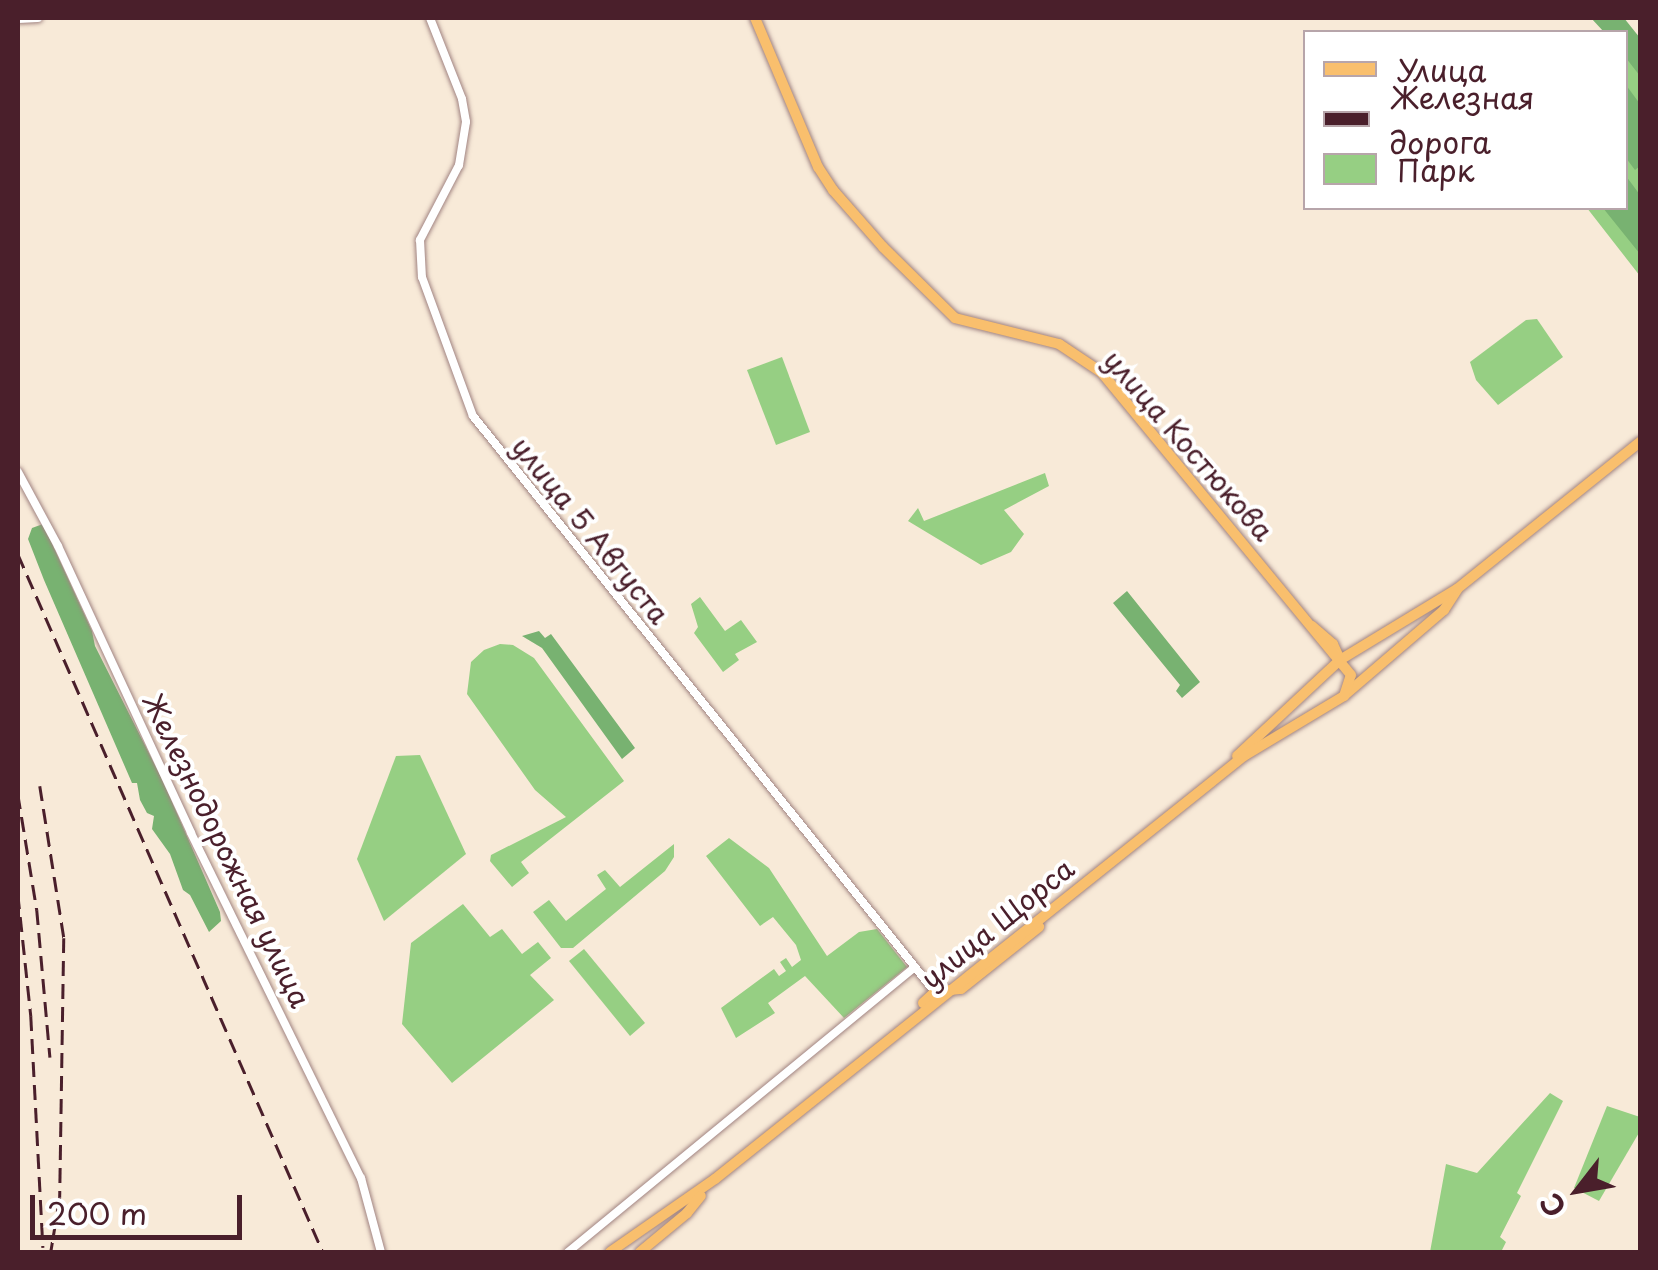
<!DOCTYPE html>
<meta charset="utf-8">
<style>
body{margin:0}
#map{position:relative;width:1658px;height:1270px;overflow:hidden;background:#f8ead8;font-family:"Playpen Sans",sans-serif}
div>[style]{position:absolute}
.green>*{inset:0;background:#96cf83}
.forest>*{inset:0;background:#78b271}
.roads{filter:drop-shadow(0 0 2px #a18482) drop-shadow(0 0 2px #a18482)}
.minor>*{height:8px;margin:-4px;padding:0 4px;transform-origin:4px;border-radius:4px;background:#fff}
.major>*{height:10px;margin:-5px;padding:0 5px;transform-origin:5px;border-radius:5px;background:#f9bf6d}
.rail>*{height:2.5px;margin-top:-1.25px;transform-origin:0;background:repeating-linear-gradient(90deg,#4a1f2b 0 15px,transparent 0 23px)}
span{translate:-50% -50%;white-space:nowrap;text-align:center;line-height:1.15;-webkit-text-stroke:8px #fff;paint-order:stroke}
.street-label{font-size:28px;color:#4a1f2b}
.frame{position:absolute;inset:0;border:20px solid #4a1f2b;pointer-events:none}
.legend{position:absolute;left:1303px;top:30px;width:325px;height:180px;box-sizing:border-box;background:#fff;border:2px solid #b7a5aa;margin:0;padding:12px 18px;list-style:none;font-size:30px;color:#4a1f2b}
.legend li{display:flex;align-items:center;gap:20px;height:50px}
.legend b{width:50px;border:2px solid #b7a5aa}
.north{position:absolute;left:1528px;top:1140px;width:100px;height:100px;-webkit-text-stroke:8px #fff;paint-order:stroke;rotate:239deg;font-size:28px;font-weight:700;line-height:40px;text-align:center;color:#4a1f2b}
.north::after{content:'';display:block;margin:auto;width:35px;height:45px;background:#4a1f2b;clip-path:polygon(50% 0,100% 100%,50% 72%,0 100%)}
.scale{position:absolute;left:30px;top:1195px;width:212px;height:45px;box-sizing:border-box;border:5px solid #4a1f2b;border-top:0;padding-left:12px;font-size:30px;line-height:35px;white-space:nowrap;color:#4a1f2b;-webkit-text-stroke:8px #fff;paint-order:stroke}
</style>
<div id="map">
<div class="green">
<div style="clip-path:polygon(1626px 37px,1640px 56px,1640px 276px,1587px 208px,1626px 208px)"></div>
<div style="clip-path:polygon(1537px 319px,1563px 357px,1498px 405px,1476px 380px,1470px 362px,1526px 320px)"></div>
<div style="clip-path:polygon(782px 357px,810px 432px,776px 445px,747px 370px)"></div>
<div style="clip-path:polygon(1045px 473px,1049px 486px,1004px 510px,1024px 534px,1011px 552px,981px 565px,908px 521px,918px 508px,924px 521px)"></div>
<div style="clip-path:polygon(700px 597px,725px 631px,741px 620px,757px 642px,735px 654px,739px 660px,723px 672px,694px 633px,698px 627px,691px 604px)"></div>
<div style="clip-path:polygon(500px 644px,513px 645px,534px 658px,624px 781px,521px 862px,529px 873px,512px 887px,490px 861px,491px 855px,566px 817px,535px 790px,467px 694px,471px 662px,484px 650px)"></div>
<div style="clip-path:polygon(420px 755px,466px 854px,384px 921px,357px 859px,396px 756px)"></div>
<div style="clip-path:polygon(729px 838px,769px 868px,827px 956px,859px 932px,877px 929px,907px 967px,844px 1018px,805px 976px,768px 1003px,775px 1013px,736px 1038px,721px 1008px,774px 969px,779px 976px,786px 971px,780px 962px,786px 958px,792px 967px,801px 960px,796px 945px,773px 917px,760px 926px,706px 856px)"></div>
<div style="clip-path:polygon(674px 844px,674px 857px,665px 871px,573px 948px,561px 948px,533px 912px,549px 900px,566px 921px,606px 889px,597px 875px,605px 870px,620px 887px)"></div>
<div style="clip-path:polygon(463px 904px,490px 937px,502px 929px,522px 954px,538px 942px,551px 958px,530px 975px,554px 1000px,452px 1083px,402px 1024px,411px 943px)"></div>
<div style="clip-path:polygon(584px 949px,645px 1023px,630px 1036px,569px 961px)"></div>
<div style="clip-path:polygon(1550px 1093px,1563px 1101px,1517px 1193px,1521px 1196px,1500px 1237px,1506px 1242px,1501px 1252px,1430px 1252px,1446px 1164px,1477px 1173px)"></div>
<div style="clip-path:polygon(1607px 1106px,1640px 1117px,1640px 1131px,1599px 1201px,1574px 1188px)"></div>
</div>
<div class="forest">
<div style="clip-path:polygon(1591px 18px,1624px 18px,1640px 38px,1640px 76px,1626px 58px,1626px 32px,1604px 32px)"></div>
<div style="clip-path:polygon(1626px 85px,1640px 104px,1640px 166px,1635px 170px,1626px 158px)"></div>
<div style="clip-path:polygon(1626px 176px,1640px 195px,1640px 254px,1603px 208px,1626px 208px)"></div>
<div style="clip-path:polygon(43px 524px,92px 631px,95px 646px,162px 779px,220px 912px,221px 921px,209px 932px,190px 895px,183px 890px,170px 854px,152px 829px,154px 816px,147px 813px,140px 800px,137px 783px,132px 783px,44px 580px,28px 539px,32px 528px)"></div>
<div style="clip-path:polygon(1127px 591px,1200px 682px,1182px 698px,1176px 691px,1180px 685px,1113px 603px)"></div>
<div style="clip-path:polygon(539px 631px,545px 638px,551px 634px,635px 748px,622px 759px,542px 648px,522px 636px)"></div>
</div>
<div class="roads">
<div class="minor">
<div style="left:430px;top:18px;width:87px;rotate:68.4deg"></div>
<div style="left:462px;top:99px;width:23px;rotate:80deg"></div>
<div style="left:466px;top:122px;width:44px;rotate:99.2deg"></div>
<div style="left:459px;top:165px;width:85px;rotate:117.5deg"></div>
<div style="left:420px;top:240px;width:37px;rotate:87deg"></div>
<div style="left:422px;top:277px;width:148px;rotate:69.9deg"></div>
<div style="left:473px;top:416px;width:738px;rotate:51.27deg"></div>
<div style="left:18px;top:19px;width:20px;rotate:-3deg"></div>
<div style="left:18px;top:472px;width:84px;rotate:61.6deg"></div>
<div style="left:58px;top:546px;width:316px;rotate:65.1deg"></div>
<div style="left:191px;top:833px;width:385px;rotate:63.8deg"></div>
<div style="left:361px;top:1178px;width:77px;rotate:74.9deg"></div>
<div style="left:568px;top:1252px;width:449px;rotate:-39.4deg"></div>
</div>
<div class="major">
<div style="left:1312px;top:626px;width:28px;rotate:41deg"></div>
<div style="left:1333px;top:644px;width:17px;rotate:66deg"></div>
<div style="left:1346px;top:694px;width:129px;rotate:-40.6deg"></div>
<div style="left:1444px;top:610px;width:24px;rotate:-57deg"></div>
<div style="left:1237px;top:756px;width:141px;rotate:-43deg"></div>
<div style="left:1340px;top:660px;width:137px;rotate:-31.3deg"></div>
<div style="left:1457px;top:589px;width:235px;rotate:-38.8deg"></div>
<div style="left:923px;top:1003px;width:16px;rotate:-43deg"></div>
<div style="left:935px;top:992px;width:26px;rotate:-7deg"></div>
<div style="left:961px;top:989px;width:100px;rotate:-38.5deg"></div>
<div style="left:610px;top:1252px;width:128px;rotate:-34.8deg"></div>
<div style="left:715px;top:1179px;width:677px;rotate:-38.65deg"></div>
<div style="left:1244px;top:756px;width:117px;rotate:-31deg"></div>
<div style="left:1344px;top:696px;width:22px;rotate:-72deg"></div>
<div style="left:1351px;top:675px;width:393px;rotate:-129.5deg"></div>
<div style="left:1101px;top:372px;width:50px;rotate:-146.3deg"></div>
<div style="left:1059px;top:344px;width:107px;rotate:-166deg"></div>
<div style="left:955px;top:318px;width:101px;rotate:-135.4deg"></div>
<div style="left:883px;top:247px;width:76px;rotate:-131.3deg"></div>
<div style="left:833px;top:190px;width:27px;rotate:-123deg"></div>
<div style="left:818px;top:167px;width:162px;rotate:-112.9deg"></div>
<div style="left:640px;top:1252px;width:61px;rotate:-39.7deg"></div>
<div style="left:687px;top:1213px;width:22px;rotate:-51deg"></div>
</div>
</div>
<div class="rail">
<div style="left:18px;top:554px;width:762px;rotate:66.4deg"></div>
<div style="left:40px;top:786px;width:154px;rotate:81deg"></div>
<div style="left:64px;top:938px;width:259px;rotate:90.9deg"></div>
<div style="left:60px;top:1197px;width:56px;rotate:99.3deg"></div>
<div style="left:18px;top:794px;width:118px;rotate:80.7deg"></div>
<div style="left:37px;top:910px;width:148px;rotate:84.9deg"></div>
<div style="left:18px;top:894px;width:123px;rotate:83.9deg"></div>
<div style="left:31px;top:1016px;width:232px;rotate:87deg"></div>
</div>
<div class="street-label">
<span style="left:1189px;top:445px;rotate:49deg">улица Костюкова</span>
<span style="left:591px;top:530px;rotate:51deg">улица 5 Августа</span>
<span style="left:227px;top:850px;rotate:64deg">Железнодорожная улица</span>
<span style="left:997px;top:923px;rotate:-39deg">улица Щорса</span>
</div>
<div class="frame"></div>
<ul class="legend">
<li><b style="height:12px;background:#f9bf6d"></b>Улица</li>
<li><b style="height:12px;background:#4a1f2b"></b>Железная дорога</li>
<li><b style="height:28px;background:#96cf83"></b>Парк</li>
</ul>
<div class="north">С</div>
<div class="scale">200 m</div>
</div>
